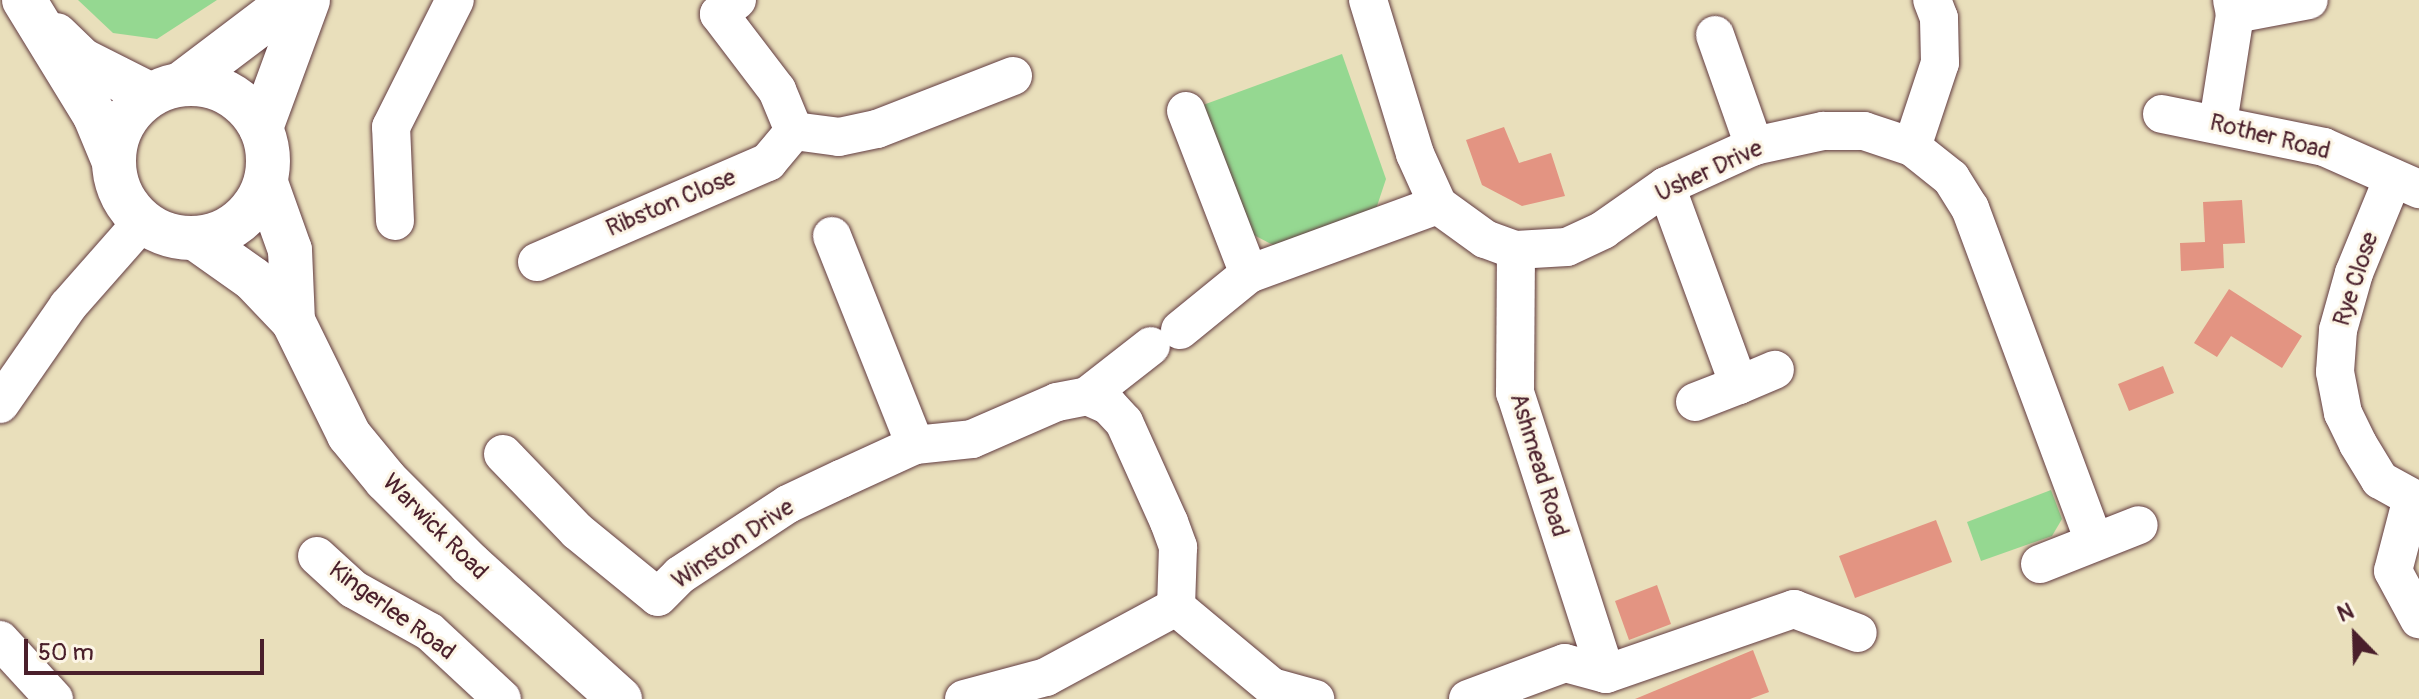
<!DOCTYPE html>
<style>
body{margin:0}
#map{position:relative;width:2419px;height:699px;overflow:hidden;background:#e9dfbb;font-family:Pangolin,sans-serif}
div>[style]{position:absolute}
.green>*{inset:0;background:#95d891}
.building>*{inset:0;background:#e39482}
.roads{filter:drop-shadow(0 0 2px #623c41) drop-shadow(0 0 2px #623c41)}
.street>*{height:38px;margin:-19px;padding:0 19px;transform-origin:19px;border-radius:19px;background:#fff}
.secondary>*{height:44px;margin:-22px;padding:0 22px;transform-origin:22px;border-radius:22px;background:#fff}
.secondary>.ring{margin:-22px;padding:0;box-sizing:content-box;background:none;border:44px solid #fff;border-radius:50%}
span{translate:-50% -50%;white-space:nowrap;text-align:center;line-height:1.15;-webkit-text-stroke:6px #fcf5e5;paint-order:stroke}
.street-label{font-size:24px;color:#4a1f2b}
.north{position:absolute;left:2315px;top:595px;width:80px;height:80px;-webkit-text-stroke:6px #fcf5e5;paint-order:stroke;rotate:337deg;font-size:22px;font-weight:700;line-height:32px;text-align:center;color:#4a1f2b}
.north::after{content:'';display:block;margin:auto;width:28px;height:36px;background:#4a1f2b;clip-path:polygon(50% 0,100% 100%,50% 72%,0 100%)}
.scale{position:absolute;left:24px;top:639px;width:240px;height:36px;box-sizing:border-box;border:4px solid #4a1f2b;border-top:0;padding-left:10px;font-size:24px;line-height:28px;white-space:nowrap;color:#4a1f2b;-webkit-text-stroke:6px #fcf5e5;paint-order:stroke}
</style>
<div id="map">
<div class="green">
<div style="clip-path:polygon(78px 0,217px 0,157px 39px,113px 33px)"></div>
<div style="clip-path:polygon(1342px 54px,1386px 179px,1375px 212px,1277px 247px,1250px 233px,1203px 105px)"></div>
<div style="clip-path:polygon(2051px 490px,2062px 519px,2052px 536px,1981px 561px,1967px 522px)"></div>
</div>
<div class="building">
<div style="clip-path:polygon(1504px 127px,1519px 163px,1551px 153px,1565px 196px,1522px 206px,1482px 185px,1466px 140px)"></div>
<div style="clip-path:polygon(2242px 200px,2245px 243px,2223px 244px,2224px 268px,2181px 271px,2180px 243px,2205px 242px,2203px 202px)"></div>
<div style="clip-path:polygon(2229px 289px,2302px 336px,2282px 368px,2231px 336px,2217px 357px,2194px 343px)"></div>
<div style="clip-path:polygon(2163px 366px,2174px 393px,2129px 411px,2118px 384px)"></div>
<div style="clip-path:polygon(1936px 520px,1952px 562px,1855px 598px,1839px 556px)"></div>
<div style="clip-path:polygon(1657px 585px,1671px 624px,1629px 640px,1615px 601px)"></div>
<div style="clip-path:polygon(1753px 650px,1769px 692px,1750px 699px,1635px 699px)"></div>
</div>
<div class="roads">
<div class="street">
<div style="left:737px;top:0;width:23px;rotate:142deg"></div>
<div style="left:719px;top:14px;width:96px;rotate:52.7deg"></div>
<div style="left:777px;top:90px;width:44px;rotate:67.5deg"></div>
<div style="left:1368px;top:0;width:161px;rotate:73deg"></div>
<div style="left:1415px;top:154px;width:56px;rotate:65.7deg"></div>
<div style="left:1438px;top:205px;width:58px;rotate:35.9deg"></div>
<div style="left:1485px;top:239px;width:33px;rotate:20deg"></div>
<div style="left:1516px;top:250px;width:51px;rotate:-3.4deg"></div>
<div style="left:1567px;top:247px;width:40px;rotate:-25deg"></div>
<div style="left:1603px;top:230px;width:77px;rotate:-34.9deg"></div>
<div style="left:1666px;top:186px;width:97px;rotate:-24.4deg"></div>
<div style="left:1754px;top:146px;width:71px;rotate:-12.3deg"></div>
<div style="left:1823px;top:131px;width:41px"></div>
<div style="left:1864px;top:131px;width:51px;rotate:18.4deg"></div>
<div style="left:1912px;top:147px;width:50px;rotate:38.5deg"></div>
<div style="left:1951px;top:178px;width:36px;rotate:58deg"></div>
<div style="left:1970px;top:208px;width:355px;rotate:69.6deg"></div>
<div style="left:2235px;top:14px;width:75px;rotate:-10.7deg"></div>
<div style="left:1715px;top:35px;width:118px;rotate:70.6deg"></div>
<div style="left:1186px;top:111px;width:175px;rotate:68.9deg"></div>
<div style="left:2162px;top:114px;width:165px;rotate:11.5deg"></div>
<div style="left:2324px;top:147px;width:104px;rotate:23.9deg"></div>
<div style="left:2218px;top:123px;width:110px;rotate:-81.1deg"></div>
<div style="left:2235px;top:14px;width:14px;rotate:-102deg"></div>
<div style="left:794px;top:131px;width:45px;rotate:7.6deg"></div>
<div style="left:839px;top:137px;width:39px;rotate:-12deg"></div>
<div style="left:877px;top:129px;width:146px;rotate:-21.3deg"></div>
<div style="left:1912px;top:147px;width:89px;rotate:-71.6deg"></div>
<div style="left:1940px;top:63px;width:45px;rotate:-91.3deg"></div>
<div style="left:1939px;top:18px;width:19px;rotate:-111deg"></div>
<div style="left:2393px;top:178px;width:103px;rotate:112.3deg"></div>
<div style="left:2354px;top:273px;width:59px;rotate:105.7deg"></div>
<div style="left:2338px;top:330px;width:42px;rotate:94.1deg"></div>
<div style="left:2335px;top:372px;width:42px;rotate:79deg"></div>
<div style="left:2343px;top:413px;width:34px;rotate:64deg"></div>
<div style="left:2358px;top:444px;width:42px;rotate:58.6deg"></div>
<div style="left:2380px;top:480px;width:37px;rotate:29deg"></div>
<div style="left:2412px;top:498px;width:75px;rotate:104.6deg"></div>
<div style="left:2393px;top:571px;width:55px;rotate:61.6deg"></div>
<div style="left:1666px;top:186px;width:212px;rotate:69.9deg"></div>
<div style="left:1739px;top:385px;width:39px;rotate:-23deg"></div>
<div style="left:395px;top:221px;width:94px;rotate:-92.4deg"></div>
<div style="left:391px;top:127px;width:142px;rotate:-63.3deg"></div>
<div style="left:832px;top:236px;width:225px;rotate:68.3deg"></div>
<div style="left:537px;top:262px;width:252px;rotate:-23.4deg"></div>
<div style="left:768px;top:162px;width:40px;rotate:-50deg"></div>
<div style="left:1180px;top:330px;width:89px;rotate:-39.1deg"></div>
<div style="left:1249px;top:274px;width:201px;rotate:-20.1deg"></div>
<div style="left:1087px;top:396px;width:81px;rotate:-38deg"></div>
<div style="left:1695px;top:402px;width:47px;rotate:-21.1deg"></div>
<div style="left:0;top:404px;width:119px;rotate:-55.2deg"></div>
<div style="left:68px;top:306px;width:113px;rotate:-48.6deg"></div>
<div style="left:503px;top:454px;width:107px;rotate:46.1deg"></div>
<div style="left:577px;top:531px;width:104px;rotate:39.2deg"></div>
<div style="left:658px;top:597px;width:31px;rotate:-45deg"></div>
<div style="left:680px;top:575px;width:129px;rotate:-33.3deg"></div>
<div style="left:788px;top:504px;width:59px;rotate:-25.3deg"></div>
<div style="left:841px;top:479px;width:81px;rotate:-24.7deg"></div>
<div style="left:915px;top:445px;width:57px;rotate:-6deg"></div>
<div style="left:972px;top:439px;width:93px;rotate:-23.5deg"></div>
<div style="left:1057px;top:402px;width:31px;rotate:-11deg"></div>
<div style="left:1087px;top:396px;width:24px;rotate:24deg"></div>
<div style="left:1109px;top:406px;width:22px;rotate:47deg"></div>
<div style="left:1124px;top:422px;width:110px;rotate:65.8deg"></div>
<div style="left:1169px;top:522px;width:27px;rotate:70deg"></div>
<div style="left:1178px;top:547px;width:60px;rotate:91.9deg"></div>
<div style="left:317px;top:556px;width:49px;rotate:42.5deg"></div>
<div style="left:353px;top:589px;width:88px;rotate:29.2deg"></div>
<div style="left:430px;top:632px;width:98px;rotate:42.9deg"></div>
<div style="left:2040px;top:564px;width:106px;rotate:-21.5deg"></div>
<div style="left:1176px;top:607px;width:125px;rotate:39.8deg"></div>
<div style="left:1272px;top:687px;width:45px;rotate:15.6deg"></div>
<div style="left:0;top:640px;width:80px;rotate:47.5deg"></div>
<div style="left:1606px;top:674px;width:199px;rotate:-19.1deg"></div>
<div style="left:1794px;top:609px;width:68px;rotate:20.6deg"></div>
<div style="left:964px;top:699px;width:85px;rotate:-15deg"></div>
<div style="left:1046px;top:677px;width:148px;rotate:-28.3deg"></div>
<div style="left:1468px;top:699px;width:103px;rotate:-20.4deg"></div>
<div style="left:1565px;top:663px;width:42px;rotate:15deg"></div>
<div style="left:1606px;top:674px;width:295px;rotate:-107.9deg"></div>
<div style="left:1515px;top:393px;width:143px;rotate:-89.6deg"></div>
</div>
<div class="secondary">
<div style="left:24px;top:0;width:136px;rotate:58.5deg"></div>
<div style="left:95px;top:116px;width:50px;rotate:67.6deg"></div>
<div style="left:56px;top:35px;width:36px;rotate:44deg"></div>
<div style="left:82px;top:60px;width:75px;rotate:26.9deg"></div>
<div style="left:181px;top:84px;width:139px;rotate:-37.1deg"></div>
<div class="ring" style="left:114px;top:84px;width:110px;height:110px"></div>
<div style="left:261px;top:128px;width:136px;rotate:-69.8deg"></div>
<div style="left:266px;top:183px;width:71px;rotate:70.3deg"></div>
<div style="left:290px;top:250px;width:71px;rotate:87.6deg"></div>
<div style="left:195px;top:238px;width:71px;rotate:35.3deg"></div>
<div style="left:253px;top:279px;width:58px;rotate:46.4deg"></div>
<div style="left:293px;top:321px;width:127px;rotate:63.8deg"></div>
<div style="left:349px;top:435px;width:58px;rotate:50.6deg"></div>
<div style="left:386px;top:480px;width:119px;rotate:45deg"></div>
<div style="left:470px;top:564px;width:202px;rotate:42deg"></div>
</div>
</div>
<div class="street-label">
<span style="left:2270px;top:137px;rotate:14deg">Rother Road</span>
<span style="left:1709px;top:171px;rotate:-25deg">Usher Drive</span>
<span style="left:671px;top:203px;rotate:-23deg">Ribston Close</span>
<span style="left:2356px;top:279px;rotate:-72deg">Rye Close</span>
<span style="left:1539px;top:465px;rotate:73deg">Ashmead Road</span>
<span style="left:435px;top:527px;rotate:45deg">Warwick Road</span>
<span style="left:733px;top:544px;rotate:-34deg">Winston Drive</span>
<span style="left:392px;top:611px;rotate:36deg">Kingerlee Road</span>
</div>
<div class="north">N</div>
<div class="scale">50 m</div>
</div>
